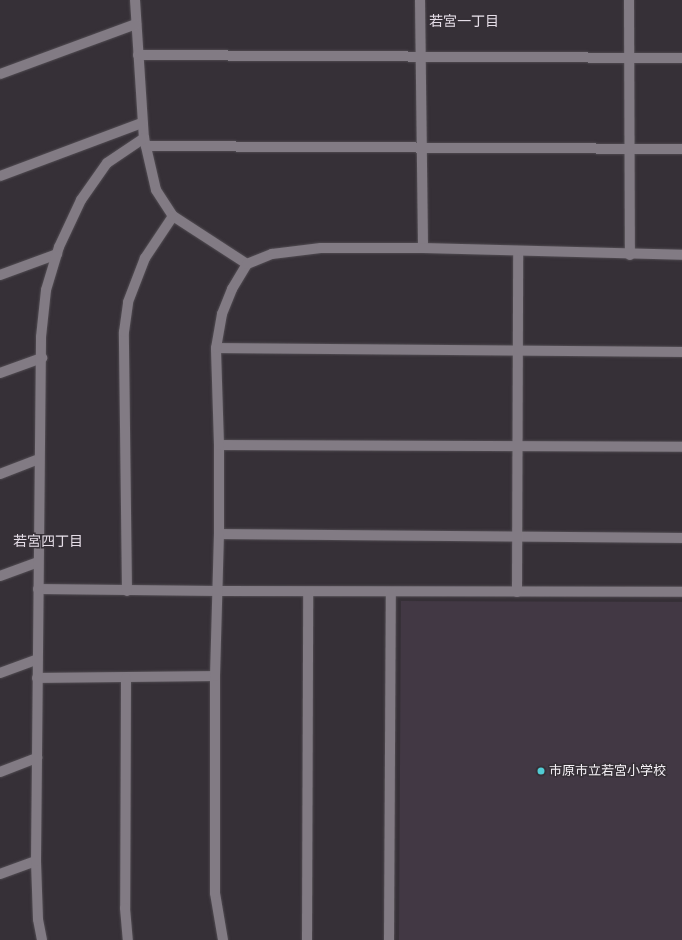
<!DOCTYPE html>
<meta charset="utf-8">
<style>
body{margin:0}
#map{position:relative;width:682px;height:940px;overflow:hidden;background:#363037;font-family:"Space Grotesk","Noto Sans JP",sans-serif}
div>[style]{position:absolute}
.built>*{inset:0;background:#423844}
.roads{filter:drop-shadow(0 0 1px #514c52) drop-shadow(0 0 1px #514c52)}
.minor>*{height:10px;margin:-5px;padding:0 5px;transform-origin:5px;border-radius:5px;background:#827b84}
.tertiary>*{height:10px;margin:-5px;padding:0 5px;transform-origin:5px;border-radius:5px;background:#827b84}
.dots>*{width:11px;height:11px;translate:-50% -50%;box-sizing:border-box;border:2px solid #363037;border-radius:50%}
span{translate:-50% -50%;white-space:nowrap;text-align:center;line-height:1.15;-webkit-text-stroke:3px #363037;paint-order:stroke}
.poi-label{font-size:13px;color:#f4f0f5}
.left{translate:0 -50%;text-align:left}
.neighbourhood-label{font-size:14px;color:#e5dde7}
</style>
<div id="map">
<div class="built">
<div style="clip-path:polygon(401px 601px,682px 602px,682px 940px,399px 940px)"></div>
</div>
<div class="roads">
<div class="minor">
<div style="left:135px;top:0;width:138px;rotate:86.3deg"></div>
<div style="left:144px;top:138px;width:53px;rotate:77deg"></div>
<div style="left:156px;top:190px;width:31px;rotate:57deg"></div>
<div style="left:173px;top:216px;width:88px;rotate:33deg"></div>
<div style="left:420px;top:0;width:248px;rotate:89.3deg"></div>
<div style="left:629px;top:0;width:255px;rotate:89.8deg"></div>
<div style="left:138px;top:55px;width:544px;rotate:0.32deg"></div>
<div style="left:0;top:74px;width:145px;rotate:-20.2deg"></div>
<div style="left:146px;top:146px;width:536px;rotate:0.32deg"></div>
<div style="left:0;top:176px;width:152px;rotate:-20.5deg"></div>
<div style="left:0;top:275px;width:61px;rotate:-20.2deg"></div>
<div style="left:216px;top:348px;width:466px;rotate:0.5deg"></div>
<div style="left:0;top:373px;width:45px;rotate:-19.7deg"></div>
<div style="left:219px;top:445px;width:463px;rotate:0.2deg"></div>
<div style="left:0;top:474px;width:42px;rotate:-21deg"></div>
<div style="left:219px;top:534px;width:463px;rotate:0.5deg"></div>
<div style="left:0;top:576px;width:40px;rotate:-20.2deg"></div>
<div style="left:38px;top:589px;width:180px;rotate:0.6deg"></div>
<div style="left:218px;top:591px;width:464px;rotate:0.1deg"></div>
<div style="left:127px;top:591px;width:259px;rotate:-90.7deg"></div>
<div style="left:124px;top:332px;width:30px;rotate:-82deg"></div>
<div style="left:128px;top:302px;width:47px;rotate:-68.9deg"></div>
<div style="left:145px;top:258px;width:50px;rotate:-56.3deg"></div>
<div style="left:517px;top:592px;width:341px;rotate:-89.8deg"></div>
<div style="left:0;top:673px;width:40px;rotate:-20.2deg"></div>
<div style="left:37px;top:678px;width:178px;rotate:-0.6deg"></div>
<div style="left:126px;top:678px;width:230px;rotate:90.2deg"></div>
<div style="left:125px;top:908px;width:32px;rotate:85deg"></div>
<div style="left:0;top:772px;width:40px;rotate:-21deg"></div>
<div style="left:0;top:874px;width:38px;rotate:-20deg"></div>
<div style="left:42px;top:940px;width:21px;rotate:-101deg"></div>
<div style="left:38px;top:919px;width:58px;rotate:-92deg"></div>
<div style="left:36px;top:861px;width:524px;rotate:-89.45deg"></div>
<div style="left:41px;top:337px;width:47px;rotate:-83.9deg"></div>
<div style="left:46px;top:290px;width:45px;rotate:-73.2deg"></div>
<div style="left:59px;top:247px;width:52px;rotate:-64.9deg"></div>
<div style="left:81px;top:200px;width:45px;rotate:-54.9deg"></div>
<div style="left:107px;top:163px;width:45px;rotate:-34deg"></div>
<div style="left:307px;top:940px;width:348px;rotate:-89.8deg"></div>
<div style="left:389px;top:940px;width:348px;rotate:-89.7deg"></div>
</div>
<div class="tertiary">
<div style="left:223px;top:940px;width:48px;rotate:-99.7deg"></div>
<div style="left:215px;top:893px;width:217px;rotate:-90deg"></div>
<div style="left:215px;top:676px;width:142px;rotate:-88.4deg"></div>
<div style="left:219px;top:534px;width:89px;rotate:-90deg"></div>
<div style="left:219px;top:445px;width:97px;rotate:-91.8deg"></div>
<div style="left:216px;top:348px;width:35px;rotate:-80deg"></div>
<div style="left:222px;top:314px;width:27px;rotate:-68deg"></div>
<div style="left:232px;top:289px;width:29px;rotate:-59deg"></div>
<div style="left:247px;top:264px;width:27px;rotate:-22deg"></div>
<div style="left:272px;top:254px;width:49px;rotate:-7deg"></div>
<div style="left:321px;top:248px;width:102px"></div>
<div style="left:423px;top:248px;width:259px;rotate:1.5deg"></div>
</div>
</div>
<div class="dots">
<div style="left:541px;top:771px;background:#51ccd4"></div>
</div>
<div class="poi-label">
<span class="left" style="left:549px;top:771px">市原市立若宮小学校</span>
</div>
<div class="neighbourhood-label">
<span style="left:464px;top:21px">若宮一丁目</span>
<span style="left:48px;top:541px">若宮四丁目</span>
</div>
</div>
